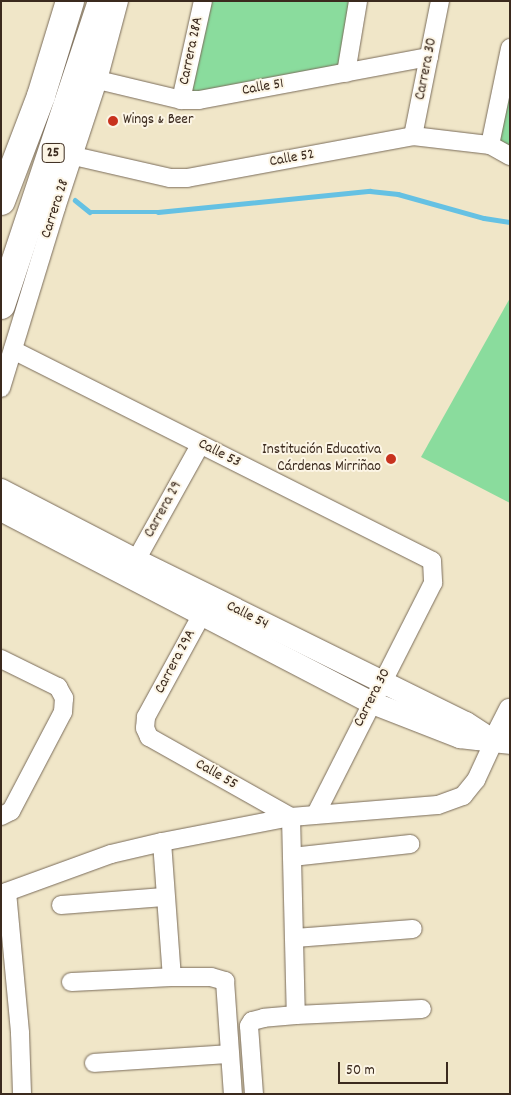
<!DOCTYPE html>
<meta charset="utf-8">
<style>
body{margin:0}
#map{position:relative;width:511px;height:1095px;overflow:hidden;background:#f0e6c8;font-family:Dekko,sans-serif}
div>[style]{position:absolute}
.green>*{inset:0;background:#8adc9d}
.stream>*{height:4.5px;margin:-2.25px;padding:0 2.25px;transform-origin:2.25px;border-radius:2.25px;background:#65c1e3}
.roads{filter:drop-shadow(0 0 1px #7a6c5a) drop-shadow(0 0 1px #7a6c5a)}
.minor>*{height:18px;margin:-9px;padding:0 9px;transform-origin:9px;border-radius:9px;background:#fff}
.tertiary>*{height:22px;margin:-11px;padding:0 11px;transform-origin:11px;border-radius:11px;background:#fff}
.primary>*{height:28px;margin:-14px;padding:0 14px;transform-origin:14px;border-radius:14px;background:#fff}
.dots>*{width:14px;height:14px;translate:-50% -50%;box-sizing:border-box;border:2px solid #fcf5e5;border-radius:50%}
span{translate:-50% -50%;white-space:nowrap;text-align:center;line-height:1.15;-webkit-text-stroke:4px #fcf5e5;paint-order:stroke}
.shield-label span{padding:1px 4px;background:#fcf5e5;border:1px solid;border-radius:4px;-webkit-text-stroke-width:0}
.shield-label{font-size:14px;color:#3b2a1e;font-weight:700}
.street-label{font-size:15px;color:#3b2a1e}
.poi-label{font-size:15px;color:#3b2a1e}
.left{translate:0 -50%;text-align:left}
.right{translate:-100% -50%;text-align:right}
.frame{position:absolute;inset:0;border:2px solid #3b2a1e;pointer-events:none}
.scale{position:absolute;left:338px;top:1062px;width:110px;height:22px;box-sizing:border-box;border:2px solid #3b2a1e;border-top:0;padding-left:6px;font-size:15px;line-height:18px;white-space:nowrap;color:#3b2a1e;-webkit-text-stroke:4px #fcf5e5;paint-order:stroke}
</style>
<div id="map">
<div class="green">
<div style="clip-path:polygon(203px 1px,358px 1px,346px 73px,181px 100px)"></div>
<div style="clip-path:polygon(510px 48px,510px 156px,490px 145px)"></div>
<div style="clip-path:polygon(510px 298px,510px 503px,421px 457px)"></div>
</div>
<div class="stream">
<div style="left:75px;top:200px;width:19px;rotate:39deg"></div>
<div style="left:90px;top:212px;width:68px"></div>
<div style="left:158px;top:212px;width:213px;rotate:-5.7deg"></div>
<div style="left:370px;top:191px;width:28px;rotate:6deg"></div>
<div style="left:398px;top:194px;width:89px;rotate:15.6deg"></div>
<div style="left:484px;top:218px;width:26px;rotate:9deg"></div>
</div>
<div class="roads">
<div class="minor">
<div style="left:346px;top:73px;width:73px;rotate:-80.5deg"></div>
<div style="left:98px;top:80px;width:85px;rotate:13.5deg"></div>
<div style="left:181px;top:100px;width:18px"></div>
<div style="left:199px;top:100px;width:234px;rotate:-10.6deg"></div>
<div style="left:181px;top:100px;width:101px;rotate:-77.5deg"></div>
<div style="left:413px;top:136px;width:138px;rotate:-78.7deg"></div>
<div style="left:490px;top:145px;width:99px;rotate:-78.3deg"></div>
<div style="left:74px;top:156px;width:98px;rotate:12.9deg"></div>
<div style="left:170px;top:178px;width:17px"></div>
<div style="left:187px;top:178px;width:230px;rotate:-10.5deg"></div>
<div style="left:413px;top:136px;width:78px;rotate:6.7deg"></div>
<div style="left:490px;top:145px;width:23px;rotate:29deg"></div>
<div style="left:13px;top:350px;width:469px;rotate:26.7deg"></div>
<div style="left:432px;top:561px;width:22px;rotate:87deg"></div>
<div style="left:433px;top:583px;width:259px;rotate:116.9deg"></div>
<div style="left:1px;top:388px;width:188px;rotate:-73deg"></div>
<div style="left:56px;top:208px;width:135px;rotate:-71.8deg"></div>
<div style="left:98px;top:80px;width:82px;rotate:-75.1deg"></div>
<div style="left:130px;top:571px;width:144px;rotate:-60.9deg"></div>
<div style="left:207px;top:605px;width:128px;rotate:118.6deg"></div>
<div style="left:146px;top:717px;width:11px;rotate:95deg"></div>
<div style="left:145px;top:728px;width:10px;rotate:66deg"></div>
<div style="left:149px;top:737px;width:163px;rotate:29.4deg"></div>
<div style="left:291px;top:817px;width:198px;rotate:88.6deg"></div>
<div style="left:296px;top:1015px;width:32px;rotate:175deg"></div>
<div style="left:264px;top:1018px;width:12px;rotate:166deg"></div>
<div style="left:252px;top:1021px;width:6px;rotate:121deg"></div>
<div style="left:249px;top:1026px;width:68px;rotate:85.8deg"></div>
<div style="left:1px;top:659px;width:64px;rotate:26.2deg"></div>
<div style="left:58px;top:687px;width:13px;rotate:61deg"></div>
<div style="left:64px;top:698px;width:14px;rotate:94deg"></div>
<div style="left:63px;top:712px;width:112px;rotate:117.7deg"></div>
<div style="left:11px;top:811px;width:11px;rotate:153deg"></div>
<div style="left:162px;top:842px;width:135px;rotate:85.8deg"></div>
<div style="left:172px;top:977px;width:39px"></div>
<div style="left:211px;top:977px;width:15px;rotate:16deg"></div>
<div style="left:225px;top:981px;width:113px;rotate:86deg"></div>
<div style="left:292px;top:857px;width:119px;rotate:-6.3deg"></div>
<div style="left:7px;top:892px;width:142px;rotate:84.7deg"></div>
<div style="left:20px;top:1033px;width:61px;rotate:88.1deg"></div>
<div style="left:1px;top:894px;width:117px;rotate:-20deg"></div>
<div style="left:111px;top:854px;width:52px;rotate:-13.2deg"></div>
<div style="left:162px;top:842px;width:131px;rotate:-11deg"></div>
<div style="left:291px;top:817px;width:147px;rotate:-4.7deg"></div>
<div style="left:438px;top:805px;width:27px;rotate:-20deg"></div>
<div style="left:463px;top:796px;width:21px;rotate:-51deg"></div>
<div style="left:476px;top:780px;width:43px;rotate:-65.2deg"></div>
<div style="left:61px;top:905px;width:103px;rotate:-4.4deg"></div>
<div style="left:295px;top:938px;width:118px;rotate:-4.4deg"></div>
<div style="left:71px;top:982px;width:101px;rotate:-2.8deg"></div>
<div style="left:296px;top:1015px;width:126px;rotate:-2.7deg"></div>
<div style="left:94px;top:1063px;width:136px;rotate:-3.8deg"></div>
</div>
<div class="tertiary">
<div style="left:1px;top:490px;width:152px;rotate:27.4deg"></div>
<div style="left:136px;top:560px;width:368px;rotate:26.3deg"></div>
<div style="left:466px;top:723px;width:27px;rotate:33deg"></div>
<div style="left:1px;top:510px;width:416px;rotate:27.5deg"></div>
<div style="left:370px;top:702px;width:97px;rotate:21.3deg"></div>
<div style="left:460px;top:737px;width:50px;rotate:6.8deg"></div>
<div style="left:494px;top:741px;width:35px;rotate:-63deg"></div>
</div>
<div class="primary">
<div style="left:1px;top:201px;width:112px;rotate:-69.1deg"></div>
<div style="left:41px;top:96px;width:99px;rotate:-73deg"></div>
<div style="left:1px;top:305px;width:320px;rotate:-71.6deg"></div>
</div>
</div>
<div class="dots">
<div style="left:113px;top:121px;background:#c8321e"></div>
<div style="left:391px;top:459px;background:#c8321e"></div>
</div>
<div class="shield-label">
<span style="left:53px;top:153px">25</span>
</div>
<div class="street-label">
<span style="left:192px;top:51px;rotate:-78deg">Carrera 28A</span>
<span style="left:427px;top:69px;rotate:-79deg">Carrera 30</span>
<span style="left:263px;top:88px;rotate:-10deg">Calle 51</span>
<span style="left:292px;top:159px;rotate:-10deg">Calle 52</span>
<span style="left:56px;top:209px;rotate:-72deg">Carrera 28</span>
<span style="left:219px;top:454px;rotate:27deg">Calle 53</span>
<span style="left:164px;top:510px;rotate:-61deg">Carrera 29</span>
<span style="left:247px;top:616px;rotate:27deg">Calle 54</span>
<span style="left:176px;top:662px;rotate:-62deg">Carrera 29A</span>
<span style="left:373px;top:698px;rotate:-63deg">Carrera 30</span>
<span style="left:216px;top:775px;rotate:30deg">Calle 55</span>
</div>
<div class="poi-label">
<span class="left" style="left:123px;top:121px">Wings &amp; Beer</span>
<span class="right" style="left:381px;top:459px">Institución Educativa<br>Cárdenas Mirriñao</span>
</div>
<div class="frame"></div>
<div class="scale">50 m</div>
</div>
